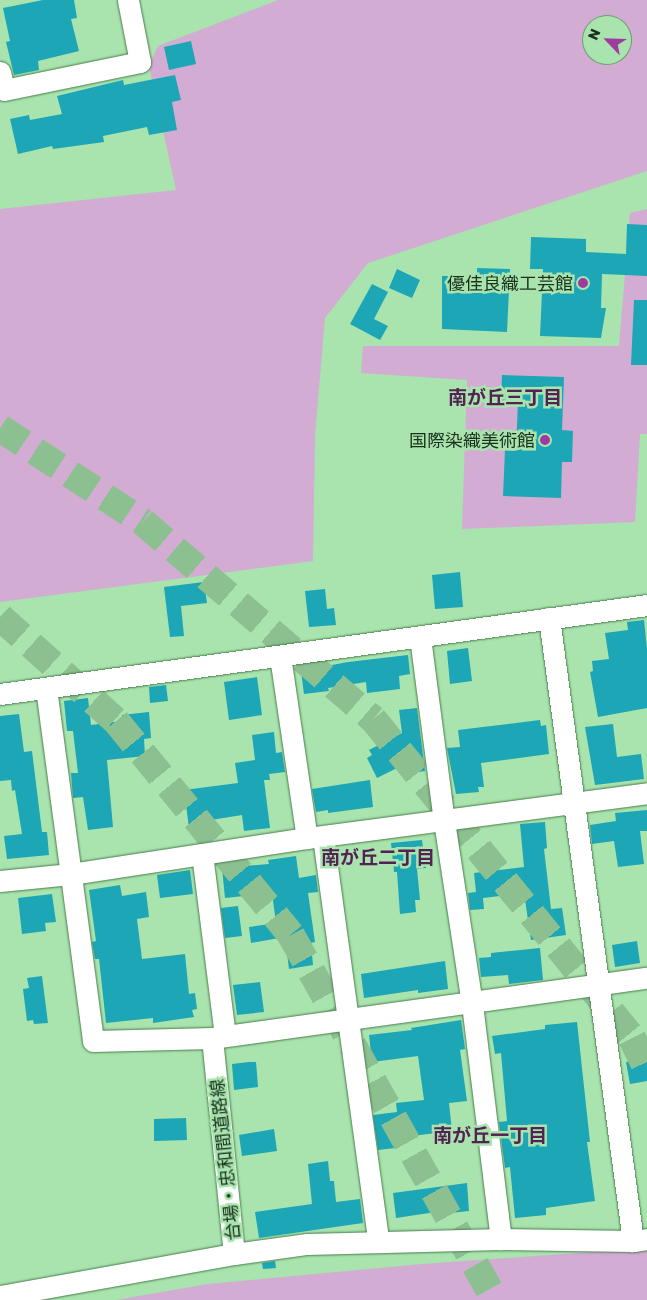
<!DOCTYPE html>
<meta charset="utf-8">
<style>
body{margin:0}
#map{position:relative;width:647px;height:1300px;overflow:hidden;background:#a9e3ad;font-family:"Golos Text","Noto Sans JP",sans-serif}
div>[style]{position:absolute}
.green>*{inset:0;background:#d2acd2}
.building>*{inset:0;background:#1da6b5}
.trunk-tunnel>*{height:28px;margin-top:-14px;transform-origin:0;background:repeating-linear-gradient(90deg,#8cc090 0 28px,transparent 0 42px)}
.roads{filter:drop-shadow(0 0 1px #477d4c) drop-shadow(0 0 1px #477d4c)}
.minor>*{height:21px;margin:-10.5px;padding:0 10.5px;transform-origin:10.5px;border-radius:10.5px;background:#fff}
.dots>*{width:14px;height:14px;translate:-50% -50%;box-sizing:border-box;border:2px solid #a9e3ad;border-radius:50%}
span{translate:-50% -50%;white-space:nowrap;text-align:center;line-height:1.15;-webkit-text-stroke:5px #a9e3ad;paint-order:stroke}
.poi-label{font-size:18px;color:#1a321d}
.right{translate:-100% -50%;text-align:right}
.street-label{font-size:18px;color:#1a321d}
.neighbourhood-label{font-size:19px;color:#522253;font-weight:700}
.north{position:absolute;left:582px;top:15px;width:50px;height:50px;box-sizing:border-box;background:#a9e3ad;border:1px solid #709c73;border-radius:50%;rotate:294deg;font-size:14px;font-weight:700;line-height:20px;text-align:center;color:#1a321d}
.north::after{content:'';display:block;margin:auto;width:18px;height:22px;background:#9e3ba1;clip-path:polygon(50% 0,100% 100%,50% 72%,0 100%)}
</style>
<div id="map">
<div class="green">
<div style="clip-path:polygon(evenodd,278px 0,647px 0,647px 171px,368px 263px,325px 318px,315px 435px,313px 561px,0 602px,0 209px,176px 190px,149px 66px,158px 46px,278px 0,592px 25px,622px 25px,622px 55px,592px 55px,592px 25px)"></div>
<div style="clip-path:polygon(647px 209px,647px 434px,640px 434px,635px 522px,462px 529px,467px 380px,361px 373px,363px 346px,619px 346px,630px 213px)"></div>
<div style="clip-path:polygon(647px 1248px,647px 1300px,116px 1300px,208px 1284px,422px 1264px)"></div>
</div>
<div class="building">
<div style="clip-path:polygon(43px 0,74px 0,77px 18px,71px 19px,79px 51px,38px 61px,39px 70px,14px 75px,6px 42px,10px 41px,3px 8px)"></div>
<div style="clip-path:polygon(191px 41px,196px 64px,169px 70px,164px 47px)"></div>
<div style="clip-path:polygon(175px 75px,181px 100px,172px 102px,177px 130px,149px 135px,147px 127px,103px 136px,104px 142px,53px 149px,52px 146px,18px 154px,10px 119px,29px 115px,30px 120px,62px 114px,57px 96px,123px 80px,124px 85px)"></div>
<div style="clip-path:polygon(627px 224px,647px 225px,647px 276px,602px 274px,601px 308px,606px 308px,601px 338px,540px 336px,543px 269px,530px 269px,531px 237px,586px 239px,586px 252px,626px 254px)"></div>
<div style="clip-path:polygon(477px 268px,510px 269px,507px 332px,442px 329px,442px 276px,477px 276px)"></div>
<div style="clip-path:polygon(397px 269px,420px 280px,412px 298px,389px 288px)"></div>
<div style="clip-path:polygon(372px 284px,388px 292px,374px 319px,388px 326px,380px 340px,350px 324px)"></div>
<div style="clip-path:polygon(634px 300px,647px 300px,647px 365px,631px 365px)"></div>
<div style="clip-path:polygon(502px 375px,564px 377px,562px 430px,573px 431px,572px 462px,562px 462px,561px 498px,503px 496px,505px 450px,516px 451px,518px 401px,501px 401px)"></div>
<div style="clip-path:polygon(460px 572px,463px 607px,435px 609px,432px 575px)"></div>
<div style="clip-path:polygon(204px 582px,207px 603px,181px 606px,184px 636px,170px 637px,164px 587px)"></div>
<div style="clip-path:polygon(325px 589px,327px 609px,334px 608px,336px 625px,309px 627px,305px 591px)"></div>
<div style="clip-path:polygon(644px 620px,647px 649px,647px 708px,598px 717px,590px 672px,593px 671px,592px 661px,609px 659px,605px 633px,628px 630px,627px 622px)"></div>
<div style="clip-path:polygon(468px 648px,472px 681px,450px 684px,447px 651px)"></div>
<div style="clip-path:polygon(408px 655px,410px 674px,399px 676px,400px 689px,367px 693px,366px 682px,328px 688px,329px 691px,304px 694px,301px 671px,332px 667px,332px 665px,348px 662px)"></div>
<div style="clip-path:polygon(257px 677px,262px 715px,229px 720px,224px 682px)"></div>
<div style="clip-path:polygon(166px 685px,168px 701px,150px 703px,149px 687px)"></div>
<div style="clip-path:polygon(88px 698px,91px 725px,122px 721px,122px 715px,149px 712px,151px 738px,144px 739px,145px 756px,107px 760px,113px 827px,88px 830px,83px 797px,73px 798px,71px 773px,78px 773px,73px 731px,67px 731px,64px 701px)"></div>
<div style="clip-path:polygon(417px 708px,425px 771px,411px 773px,409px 762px,377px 778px,367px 758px,372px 755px,369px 750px,402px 733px,399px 710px)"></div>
<div style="clip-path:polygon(19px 714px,24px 752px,32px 751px,42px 832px,47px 832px,49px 855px,7px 859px,4px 836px,22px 834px,15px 790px,12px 791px,11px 780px,0 781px,0 716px)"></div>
<div style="clip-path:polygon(540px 720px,541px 726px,546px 725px,549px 754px,481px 763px,484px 787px,478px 787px,479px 792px,456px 794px,447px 748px,460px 747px,458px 730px)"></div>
<div style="clip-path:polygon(613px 724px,617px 757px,641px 754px,644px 779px,595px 785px,585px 727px)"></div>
<div style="clip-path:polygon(274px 732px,276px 753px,282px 752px,285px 772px,269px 774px,270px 780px,264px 780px,270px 828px,244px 831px,242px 815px,211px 820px,212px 825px,189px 828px,184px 790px,238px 783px,235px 763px,255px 760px,252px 735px)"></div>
<div style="clip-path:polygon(370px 780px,373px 807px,328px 813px,328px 810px,316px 812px,312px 789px)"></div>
<div style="clip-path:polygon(647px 810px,647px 831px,640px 831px,644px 864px,618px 867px,614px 841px,592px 844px,590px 825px,616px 821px,615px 813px)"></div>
<div style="clip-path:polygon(545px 822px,547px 848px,544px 849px,551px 909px,562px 908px,566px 935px,531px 940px,524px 893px,483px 898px,484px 909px,470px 910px,468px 893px,476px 892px,474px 873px,524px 867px,520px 824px)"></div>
<div style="clip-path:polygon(422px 840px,426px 868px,417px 869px,420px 900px,415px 900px,416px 912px,400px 914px,397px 872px,394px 872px,391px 843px)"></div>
<div style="clip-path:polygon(296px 856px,299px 878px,316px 875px,318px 892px,308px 893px,315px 942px,311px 943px,313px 965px,289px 969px,285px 937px,251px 943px,249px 927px,276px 923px,272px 893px,225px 898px,222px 868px,269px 864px,268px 860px)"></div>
<div style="clip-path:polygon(190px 870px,193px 894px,160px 898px,157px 875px)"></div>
<div style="clip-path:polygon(120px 885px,122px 896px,146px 892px,149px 917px,137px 919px,142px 959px,185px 954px,189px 994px,195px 993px,197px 1009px,192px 1010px,194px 1017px,153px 1023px,153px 1018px,106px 1023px,99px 959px,95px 959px,92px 942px,96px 941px,89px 890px)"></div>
<div style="clip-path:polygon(52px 894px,56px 922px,45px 923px,46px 931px,22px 934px,18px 898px)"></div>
<div style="clip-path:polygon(238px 906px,242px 936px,225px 938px,221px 908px)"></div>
<div style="clip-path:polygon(637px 941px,640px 963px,615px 967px,612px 945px)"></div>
<div style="clip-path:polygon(540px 948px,543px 980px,509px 984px,508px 975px,481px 977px,479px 958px,491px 957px,491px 953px)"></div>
<div style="clip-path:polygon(445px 961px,448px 989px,418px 993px,418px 990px,364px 998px,361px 974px)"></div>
<div style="clip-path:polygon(42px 976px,48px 1023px,34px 1024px,33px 1020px,27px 1021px,23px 989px,29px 988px,27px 978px)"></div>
<div style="clip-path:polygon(260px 982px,264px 1012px,237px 1015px,233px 985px)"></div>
<div style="clip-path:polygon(461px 1020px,465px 1049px,460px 1050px,467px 1101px,449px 1103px,452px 1131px,412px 1136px,412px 1140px,394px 1142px,395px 1148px,378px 1150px,373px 1115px,397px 1112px,396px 1103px,424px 1100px,418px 1056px,372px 1062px,369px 1035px,412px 1030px,411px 1028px)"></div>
<div style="clip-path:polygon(577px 1022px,590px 1142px,587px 1142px,595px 1201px,546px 1208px,546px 1215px,515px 1218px,510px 1167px,505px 1168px,499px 1122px,507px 1121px,501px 1053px,495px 1054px,492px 1036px,545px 1029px,545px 1025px)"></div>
<div style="clip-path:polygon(647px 1059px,647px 1081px,630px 1084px,626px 1062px)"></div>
<div style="clip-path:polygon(249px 1062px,256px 1062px,258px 1087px,234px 1090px,232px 1064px)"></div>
<div style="clip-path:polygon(186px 1118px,187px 1140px,154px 1141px,154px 1119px)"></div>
<div style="clip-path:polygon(274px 1129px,277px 1151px,242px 1156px,239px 1135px)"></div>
<div style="clip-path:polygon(328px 1161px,330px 1181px,334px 1181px,336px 1202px,360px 1199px,363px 1223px,259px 1238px,255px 1212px,312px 1204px,308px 1164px)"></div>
<div style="clip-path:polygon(467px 1183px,469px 1211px,449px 1213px,449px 1210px,396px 1218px,393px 1193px)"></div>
<div style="clip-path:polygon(275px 1261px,276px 1268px,263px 1269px,262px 1263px)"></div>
</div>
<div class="trunk-tunnel">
<div style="left:0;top:428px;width:171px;rotate:33.3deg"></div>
<div style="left:143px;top:522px;width:303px;rotate:40.6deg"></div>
<div style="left:373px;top:719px;width:411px;rotate:50.9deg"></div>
<div style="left:632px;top:1038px;width:34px;rotate:64deg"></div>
<div style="left:0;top:617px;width:156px;rotate:41.9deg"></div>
<div style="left:116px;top:721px;width:276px;rotate:50.7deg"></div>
<div style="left:291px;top:935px;width:418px;rotate:60.8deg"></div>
</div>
<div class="roads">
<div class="minor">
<div style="left:0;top:72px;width:18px;rotate:77deg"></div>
<div style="left:4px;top:90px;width:139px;rotate:-11.6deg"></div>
<div style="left:140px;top:62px;width:63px;rotate:-101deg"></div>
<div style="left:549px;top:618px;width:629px;rotate:82.32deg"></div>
<div style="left:420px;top:637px;width:186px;rotate:82.6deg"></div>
<div style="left:444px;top:821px;width:185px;rotate:81.3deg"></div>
<div style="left:472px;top:1004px;width:237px;rotate:83deg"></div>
<div style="left:280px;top:656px;width:184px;rotate:81.6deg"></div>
<div style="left:46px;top:688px;width:356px;rotate:82.4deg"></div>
<div style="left:93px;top:1041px;width:119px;rotate:-1.4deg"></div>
<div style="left:212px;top:1038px;width:439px;rotate:-7.9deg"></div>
<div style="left:0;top:694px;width:653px;rotate:-7.83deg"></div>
<div style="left:323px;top:837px;width:408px;rotate:82.2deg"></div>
<div style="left:202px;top:854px;width:183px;rotate:82.8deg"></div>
<div style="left:0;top:881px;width:71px;rotate:-5.6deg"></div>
<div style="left:71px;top:874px;width:239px;rotate:-8.7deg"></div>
<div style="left:307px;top:838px;width:343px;rotate:-7.5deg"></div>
<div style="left:212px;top:1038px;width:217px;rotate:84.2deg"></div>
<div style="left:0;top:1296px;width:238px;rotate:-10.2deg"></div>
<div style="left:234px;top:1254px;width:74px;rotate:-7.8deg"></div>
<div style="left:307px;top:1244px;width:194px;rotate:-1.5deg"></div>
<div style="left:501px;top:1239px;width:132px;rotate:0.9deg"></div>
<div style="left:633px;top:1241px;width:14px;rotate:-8deg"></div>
</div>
</div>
<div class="dots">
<div style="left:583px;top:283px;background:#9e3ba1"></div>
<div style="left:545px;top:440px;background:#9e3ba1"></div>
</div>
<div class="poi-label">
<span class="right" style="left:573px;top:283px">優佳良織工芸館</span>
<span class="right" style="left:535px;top:440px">国際染織美術館</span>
</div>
<div class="street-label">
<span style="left:225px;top:1160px;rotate:-96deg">台場・忠和間道路線</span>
</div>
<div class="neighbourhood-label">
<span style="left:505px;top:397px">南が丘三丁目</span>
<span style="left:378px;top:857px">南が丘二丁目</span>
<span style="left:490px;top:1135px">南が丘一丁目</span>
</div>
<div class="north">N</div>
</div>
